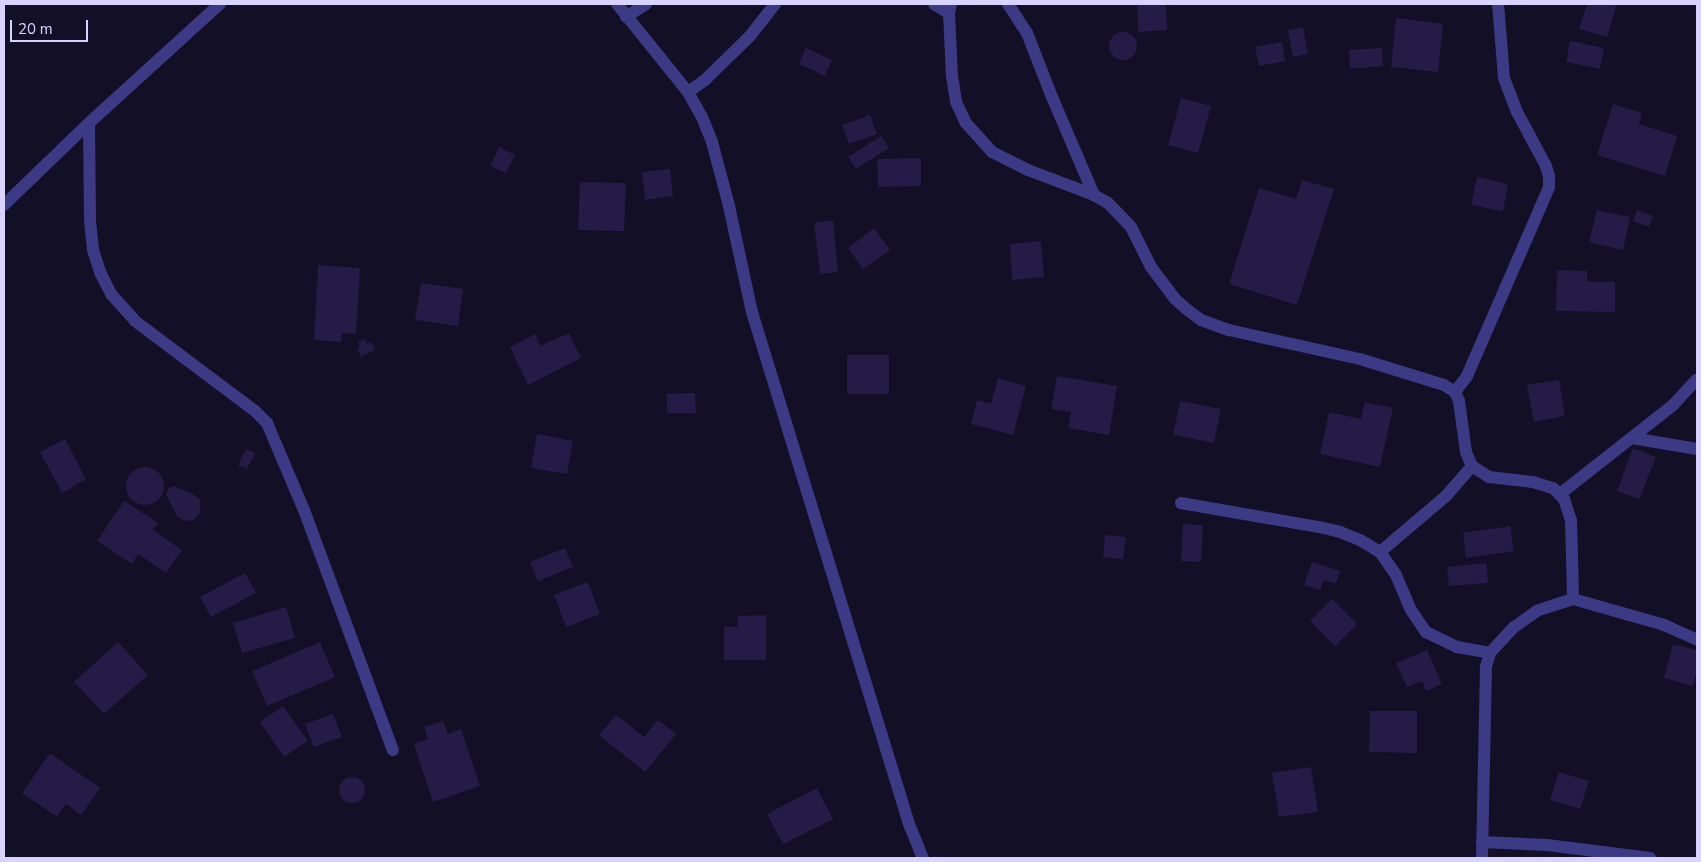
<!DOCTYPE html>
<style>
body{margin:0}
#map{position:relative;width:1701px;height:862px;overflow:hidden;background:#130f26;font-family:"Nunito Sans",sans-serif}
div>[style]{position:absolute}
.building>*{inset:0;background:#241b47}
.round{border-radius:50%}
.street>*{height:12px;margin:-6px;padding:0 6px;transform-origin:6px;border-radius:6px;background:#3d3a85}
span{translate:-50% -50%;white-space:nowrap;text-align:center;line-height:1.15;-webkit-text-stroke:4.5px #130f26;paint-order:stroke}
.frame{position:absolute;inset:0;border:5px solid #d9d4ff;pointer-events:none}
.scale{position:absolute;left:10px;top:20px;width:78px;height:22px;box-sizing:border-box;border:2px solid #d9d4ff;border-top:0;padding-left:6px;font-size:15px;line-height:18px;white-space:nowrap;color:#d9d4ff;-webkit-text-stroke:4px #130f26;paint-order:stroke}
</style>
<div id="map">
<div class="building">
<div style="clip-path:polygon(1137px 4px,1166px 4px,1167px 30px,1138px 32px)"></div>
<div style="clip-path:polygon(1587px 4px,1617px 4px,1607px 37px,1579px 29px)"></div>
<div style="clip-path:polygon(1396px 18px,1443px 24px,1438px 72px,1391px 67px)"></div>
<div style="clip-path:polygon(1303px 27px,1308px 54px,1293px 57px,1288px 30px)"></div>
<div class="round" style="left:1109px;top:32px;width:28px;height:28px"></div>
<div style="clip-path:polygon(1570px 41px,1604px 48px,1600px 69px,1566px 62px)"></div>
<div style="clip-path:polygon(1282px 42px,1285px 61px,1259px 66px,1255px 47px)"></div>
<div style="clip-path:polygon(806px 48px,832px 60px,825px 76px,799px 64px)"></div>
<div style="clip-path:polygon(1382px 48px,1383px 66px,1350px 69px,1349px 50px)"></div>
<div style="clip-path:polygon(1181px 98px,1211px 106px,1198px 153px,1168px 145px)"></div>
<div style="clip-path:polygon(1613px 104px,1642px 113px,1639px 124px,1677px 136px,1665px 176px,1597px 155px)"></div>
<div style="clip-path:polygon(870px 115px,877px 134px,849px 144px,842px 125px)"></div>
<div style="clip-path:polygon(881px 136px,889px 148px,856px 169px,848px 157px)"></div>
<div style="clip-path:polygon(499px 147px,515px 155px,506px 173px,490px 166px)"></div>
<div style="clip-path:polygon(921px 158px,921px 186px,878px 187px,877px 159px)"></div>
<div style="clip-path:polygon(670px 169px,673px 196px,645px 200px,642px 172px)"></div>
<div style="clip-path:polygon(1477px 177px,1508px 184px,1503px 211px,1471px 205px)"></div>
<div style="clip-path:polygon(1302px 180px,1334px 189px,1297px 305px,1229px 284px,1259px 188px,1296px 199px)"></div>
<div style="clip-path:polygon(580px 182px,626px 183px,624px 231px,578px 230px)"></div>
<div style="clip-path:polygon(1597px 210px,1630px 217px,1623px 250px,1589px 242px)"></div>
<div style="clip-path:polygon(1637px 210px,1653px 216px,1649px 227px,1633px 221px)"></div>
<div style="clip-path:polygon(833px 220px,838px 272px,820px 274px,814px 223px)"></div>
<div style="clip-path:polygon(874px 228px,890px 250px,863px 269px,848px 248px)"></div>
<div style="clip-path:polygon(1041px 241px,1044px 277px,1012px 280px,1010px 244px)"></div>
<div style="clip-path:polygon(318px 265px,360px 268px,356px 334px,342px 333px,341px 342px,314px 340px)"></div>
<div style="clip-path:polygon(1557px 270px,1587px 271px,1587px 282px,1615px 282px,1615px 312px,1556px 311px)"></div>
<div style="clip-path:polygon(421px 283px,463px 289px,458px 326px,415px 320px)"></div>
<div style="clip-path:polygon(569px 333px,581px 358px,528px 385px,510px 347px,535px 334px,540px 346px)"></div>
<div style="clip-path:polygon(365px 339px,367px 344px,372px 342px,375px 350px,361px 357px,357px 349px,360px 347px,358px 342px)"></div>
<div style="clip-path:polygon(847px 355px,889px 355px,889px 394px,847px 394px)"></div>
<div style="clip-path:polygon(1057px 376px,1117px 386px,1109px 435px,1068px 428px,1071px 412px,1051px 409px)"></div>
<div style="clip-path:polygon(998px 378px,1026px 386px,1013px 435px,971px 424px,977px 400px,991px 404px)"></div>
<div style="clip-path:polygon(1559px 380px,1565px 416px,1534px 422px,1527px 385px)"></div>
<div style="clip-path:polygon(695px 393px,696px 413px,667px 413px,667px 394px)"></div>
<div style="clip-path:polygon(1180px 401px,1221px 409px,1214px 443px,1173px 435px)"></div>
<div style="clip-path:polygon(1365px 402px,1393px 408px,1380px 467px,1320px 454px,1329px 412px,1361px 419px)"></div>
<div style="clip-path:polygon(537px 434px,573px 441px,567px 474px,531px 468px)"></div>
<div style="clip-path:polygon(65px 439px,86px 479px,62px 493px,40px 452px)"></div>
<div style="clip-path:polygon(1633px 448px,1656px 457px,1639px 499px,1617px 491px)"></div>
<div style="clip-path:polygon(246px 449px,255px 453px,247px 469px,238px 465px)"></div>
<div class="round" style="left:126px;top:467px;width:38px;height:38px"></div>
<div style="clip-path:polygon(173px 486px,193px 494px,200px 500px,200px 513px,194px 520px,185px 521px,177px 516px,166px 494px,168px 489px)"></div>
<div style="clip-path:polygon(124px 501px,158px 523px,153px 530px,182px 550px,166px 573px,138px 554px,132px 564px,97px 541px)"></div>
<div style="clip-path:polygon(1183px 524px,1203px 525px,1201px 562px,1181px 561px)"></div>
<div style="clip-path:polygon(1510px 526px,1514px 551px,1466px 558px,1463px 533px)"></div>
<div style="clip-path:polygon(1105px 535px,1126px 537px,1123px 559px,1103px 557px)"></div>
<div style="clip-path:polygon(565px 548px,573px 567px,538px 581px,530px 562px)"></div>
<div style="clip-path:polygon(1312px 562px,1340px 571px,1336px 584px,1324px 580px,1320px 590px,1304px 585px)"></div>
<div style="clip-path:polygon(1486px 563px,1488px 583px,1449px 586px,1447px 567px)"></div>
<div style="clip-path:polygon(245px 573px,256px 593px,211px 617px,200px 597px)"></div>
<div style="clip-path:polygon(588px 582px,600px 614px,566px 627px,554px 595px)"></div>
<div style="clip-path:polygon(1332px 599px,1357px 624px,1335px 646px,1310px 621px)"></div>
<div style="clip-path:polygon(286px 607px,295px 638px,242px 653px,233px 623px)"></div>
<div style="clip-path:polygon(766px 615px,766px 660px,724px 660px,724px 627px,738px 627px,738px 616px)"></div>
<div style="clip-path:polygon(118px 642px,148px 675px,104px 714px,74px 682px)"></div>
<div style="clip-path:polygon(320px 642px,335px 677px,267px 706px,252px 671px)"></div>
<div style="clip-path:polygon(1673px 644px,1697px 650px,1697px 670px,1693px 686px,1664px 678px)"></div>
<div style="clip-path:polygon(1427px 650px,1442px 684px,1426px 691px,1422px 681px,1407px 687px,1396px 663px)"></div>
<div style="clip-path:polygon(283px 706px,308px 741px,284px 757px,260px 722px)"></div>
<div style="clip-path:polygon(1370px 711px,1417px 711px,1417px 753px,1369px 752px)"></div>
<div style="clip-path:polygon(333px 714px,342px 737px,314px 747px,305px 724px)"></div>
<div style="clip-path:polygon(616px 715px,644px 737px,658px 720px,676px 734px,645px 772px,599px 735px)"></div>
<div style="clip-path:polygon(443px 721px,448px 734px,461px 729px,480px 786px,433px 802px,414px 744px,428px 739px,424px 727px)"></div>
<div style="clip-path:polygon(50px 753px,100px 788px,81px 815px,66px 804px,57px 817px,22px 793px)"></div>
<div style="clip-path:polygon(1311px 767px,1318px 812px,1279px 817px,1272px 773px)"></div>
<div style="clip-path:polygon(1559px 772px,1589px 781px,1580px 809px,1550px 800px)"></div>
<div class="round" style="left:339px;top:777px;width:26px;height:26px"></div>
<div style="clip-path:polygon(817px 788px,833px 819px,783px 844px,767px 814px)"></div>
</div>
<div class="street">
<div style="left:617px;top:4px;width:113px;rotate:51.1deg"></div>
<div style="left:688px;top:92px;width:29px;rotate:61deg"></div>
<div style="left:702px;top:117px;width:27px;rotate:68deg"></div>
<div style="left:712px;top:142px;width:66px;rotate:75.1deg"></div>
<div style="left:729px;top:206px;width:108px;rotate:77.8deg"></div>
<div style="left:752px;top:312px;width:536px;rotate:72.95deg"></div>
<div style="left:909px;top:824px;width:37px;rotate:68deg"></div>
<div style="left:934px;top:4px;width:17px;rotate:31deg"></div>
<div style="left:951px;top:4px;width:9px;rotate:103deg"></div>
<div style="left:949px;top:13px;width:63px;rotate:87.3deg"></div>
<div style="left:952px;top:76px;width:26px;rotate:81deg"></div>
<div style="left:956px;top:102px;width:23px;rotate:65deg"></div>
<div style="left:966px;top:123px;width:39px;rotate:48deg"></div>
<div style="left:992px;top:152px;width:40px;rotate:26.6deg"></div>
<div style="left:1028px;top:170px;width:71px;rotate:20.7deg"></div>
<div style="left:1094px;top:195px;width:16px;rotate:30deg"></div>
<div style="left:1108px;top:203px;width:33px;rotate:46deg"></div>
<div style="left:1131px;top:227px;width:45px;rotate:63.4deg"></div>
<div style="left:1151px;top:267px;width:40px;rotate:53deg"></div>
<div style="left:1175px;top:299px;width:18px;rotate:41deg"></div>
<div style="left:1189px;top:311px;width:15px;rotate:37deg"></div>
<div style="left:1201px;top:320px;width:30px;rotate:20deg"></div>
<div style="left:1229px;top:330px;width:134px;rotate:12.5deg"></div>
<div style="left:1360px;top:359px;width:88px;rotate:17.2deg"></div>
<div style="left:1444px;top:385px;width:13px;rotate:32deg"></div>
<div style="left:1455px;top:392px;width:10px;rotate:66deg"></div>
<div style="left:1459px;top:401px;width:51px;rotate:82.2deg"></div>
<div style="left:1466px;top:452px;width:15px;rotate:67deg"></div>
<div style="left:1472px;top:466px;width:20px;rotate:33deg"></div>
<div style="left:1489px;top:477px;width:44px;rotate:6.5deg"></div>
<div style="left:1533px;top:482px;width:21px;rotate:17deg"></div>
<div style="left:1553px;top:488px;width:16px;rotate:45deg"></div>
<div style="left:1564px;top:499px;width:22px;rotate:72deg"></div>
<div style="left:1571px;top:520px;width:79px;rotate:88.5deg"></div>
<div style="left:1573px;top:599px;width:38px;rotate:162deg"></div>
<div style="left:1537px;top:611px;width:28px;rotate:145deg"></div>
<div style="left:1514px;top:627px;width:35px;rotate:133deg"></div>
<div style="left:1490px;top:653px;width:15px;rotate:106deg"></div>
<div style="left:1486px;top:667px;width:191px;rotate:91.2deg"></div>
<div style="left:1008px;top:4px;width:35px;rotate:57deg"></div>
<div style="left:1027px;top:33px;width:69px;rotate:68.7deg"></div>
<div style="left:1052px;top:97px;width:107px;rotate:66.8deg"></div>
<div style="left:626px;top:17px;width:24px;rotate:-33deg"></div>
<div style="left:688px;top:92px;width:21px;rotate:-35deg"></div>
<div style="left:705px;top:80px;width:63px;rotate:-44.4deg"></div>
<div style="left:750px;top:36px;width:41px;rotate:-52deg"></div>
<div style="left:89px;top:123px;width:98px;rotate:89.4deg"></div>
<div style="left:90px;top:221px;width:29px;rotate:84deg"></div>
<div style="left:93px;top:250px;width:25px;rotate:72deg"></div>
<div style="left:101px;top:274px;width:22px;rotate:63deg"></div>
<div style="left:111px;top:294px;width:36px;rotate:48deg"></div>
<div style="left:135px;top:321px;width:150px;rotate:36.9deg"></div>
<div style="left:255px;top:411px;width:17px;rotate:45deg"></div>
<div style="left:267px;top:423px;width:95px;rotate:67deg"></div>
<div style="left:304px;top:510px;width:256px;rotate:69.7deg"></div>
<div style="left:4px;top:205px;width:118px;rotate:-44deg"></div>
<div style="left:89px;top:123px;width:177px;rotate:-42.3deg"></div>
<div style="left:1455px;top:392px;width:20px;rotate:-53deg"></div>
<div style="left:1467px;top:376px;width:206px;rotate:-66.5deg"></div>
<div style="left:1549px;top:187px;width:11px;rotate:-90deg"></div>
<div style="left:1549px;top:176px;width:10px;rotate:-107deg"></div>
<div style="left:1546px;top:166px;width:61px;rotate:-118.2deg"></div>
<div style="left:1517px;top:112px;width:36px;rotate:-111deg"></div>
<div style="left:1504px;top:78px;width:74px;rotate:-94.6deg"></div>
<div style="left:1632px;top:438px;width:66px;rotate:9.6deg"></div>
<div style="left:1560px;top:494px;width:144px;rotate:-38.2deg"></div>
<div style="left:1673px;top:405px;width:35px;rotate:-47deg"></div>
<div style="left:1181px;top:503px;width:140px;rotate:9.9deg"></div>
<div style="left:1319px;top:527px;width:22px;rotate:13deg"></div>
<div style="left:1340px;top:532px;width:22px;rotate:22deg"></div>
<div style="left:1360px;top:540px;width:23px;rotate:31deg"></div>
<div style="left:1380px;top:552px;width:28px;rotate:55deg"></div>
<div style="left:1396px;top:575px;width:38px;rotate:67deg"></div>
<div style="left:1411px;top:610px;width:27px;rotate:56deg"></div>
<div style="left:1426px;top:632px;width:34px;rotate:26deg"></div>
<div style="left:1457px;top:647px;width:34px;rotate:10deg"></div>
<div style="left:1380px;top:552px;width:87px;rotate:-40.3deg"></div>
<div style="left:1446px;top:496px;width:40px;rotate:-49deg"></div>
<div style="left:1573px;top:599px;width:95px;rotate:15.9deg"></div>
<div style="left:1664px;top:625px;width:36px;rotate:24deg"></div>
<div style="left:1482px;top:842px;width:65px;rotate:2.6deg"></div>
<div style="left:1547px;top:845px;width:104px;rotate:7.2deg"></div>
</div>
<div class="frame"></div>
<div class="scale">20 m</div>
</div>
